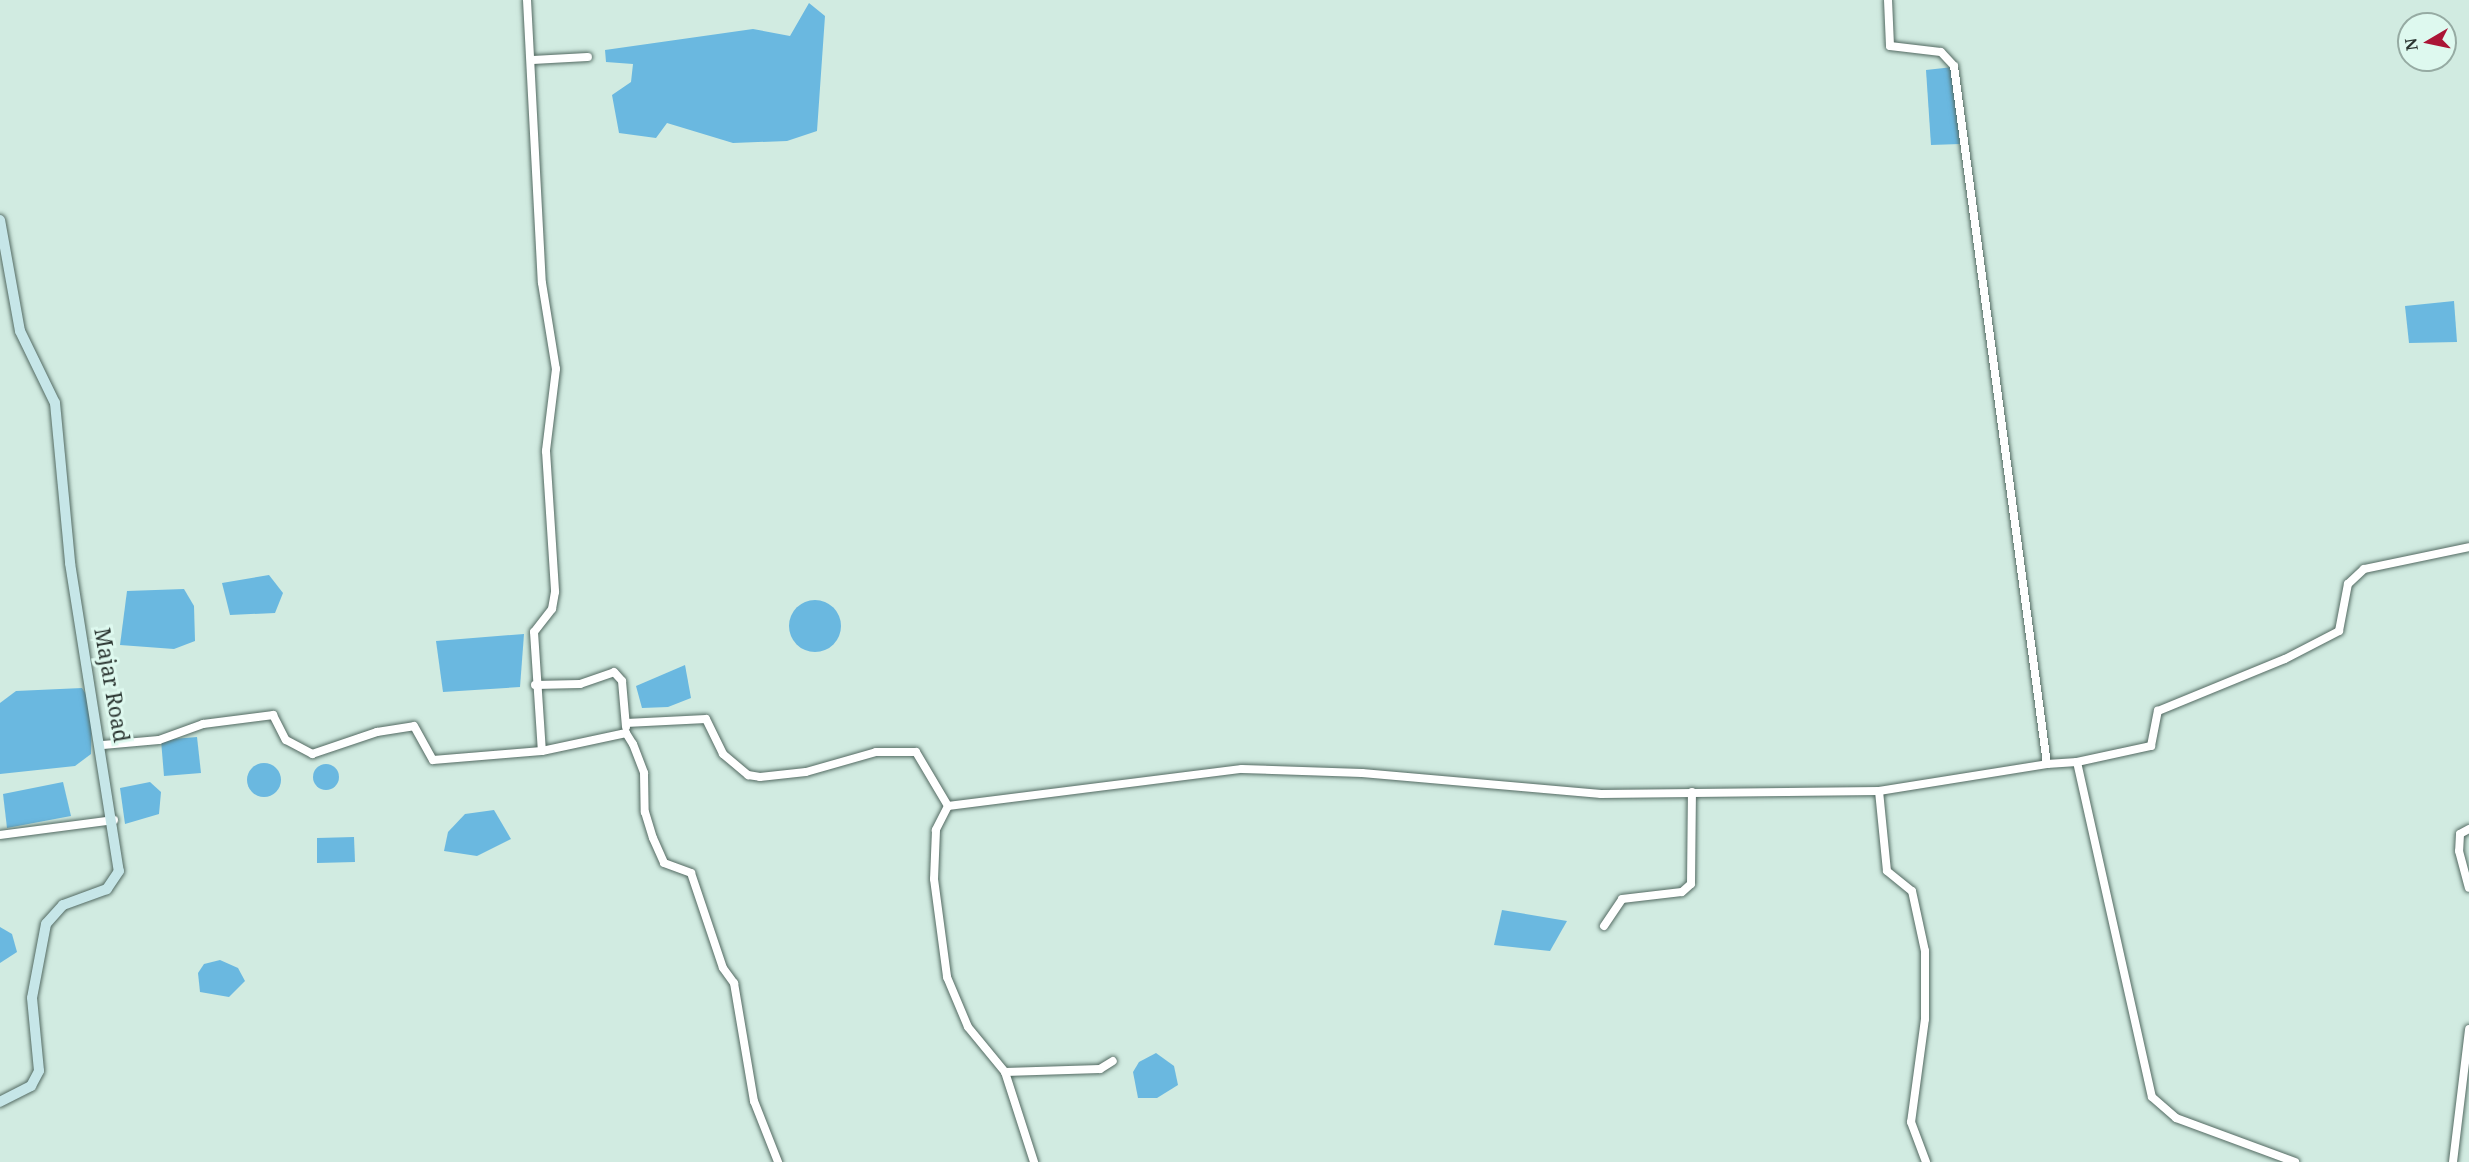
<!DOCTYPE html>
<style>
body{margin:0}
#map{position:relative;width:2469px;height:1162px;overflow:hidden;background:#d1ebe1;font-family:"Noto Serif",serif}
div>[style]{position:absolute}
.water>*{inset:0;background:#6ab8e0}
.round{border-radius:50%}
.roads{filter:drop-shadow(0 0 2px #536a62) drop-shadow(0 0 2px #536a62)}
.street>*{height:8px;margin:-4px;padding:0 4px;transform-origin:4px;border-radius:4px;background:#fff}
.secondary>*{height:10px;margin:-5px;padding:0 5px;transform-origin:5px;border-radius:5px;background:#c6e6e8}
span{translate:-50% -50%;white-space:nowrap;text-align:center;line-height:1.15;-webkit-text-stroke:6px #def9ef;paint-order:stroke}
.street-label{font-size:21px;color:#2b3531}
.north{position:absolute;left:2397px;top:12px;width:60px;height:60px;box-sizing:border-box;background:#def9ef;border:2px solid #96aba3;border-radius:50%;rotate:261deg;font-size:16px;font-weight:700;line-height:24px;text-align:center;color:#2b3531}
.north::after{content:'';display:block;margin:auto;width:21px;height:27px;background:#ab1536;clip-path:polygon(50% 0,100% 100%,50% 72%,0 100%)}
</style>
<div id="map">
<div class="water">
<div style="clip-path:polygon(809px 3px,825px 16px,817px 131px,787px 141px,733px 143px,667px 123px,656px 138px,619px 133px,612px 95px,631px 82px,633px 64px,606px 62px,605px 50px,753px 29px,790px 36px)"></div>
<div style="clip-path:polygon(1953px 67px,1960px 144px,1931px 145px,1926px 70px)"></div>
<div style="clip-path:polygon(2454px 301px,2457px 342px,2409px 343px,2405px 306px)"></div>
<div style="clip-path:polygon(269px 575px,283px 593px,275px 613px,230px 615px,222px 583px)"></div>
<div style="clip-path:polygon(184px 589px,194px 606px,195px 641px,174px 649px,120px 645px,127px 591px)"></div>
<div class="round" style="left:789px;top:600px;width:52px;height:52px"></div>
<div style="clip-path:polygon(524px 634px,520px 687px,443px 692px,436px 641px)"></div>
<div style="clip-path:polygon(685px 665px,691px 698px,668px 707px,642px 708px,636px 686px)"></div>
<div style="clip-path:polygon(82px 688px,92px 704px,91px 754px,75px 766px,0 774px,0 703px,16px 691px)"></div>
<div style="clip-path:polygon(197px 737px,201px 773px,164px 776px,161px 740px)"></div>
<div class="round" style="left:247px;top:763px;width:34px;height:34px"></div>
<div class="round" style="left:313px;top:764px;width:26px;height:26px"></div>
<div style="clip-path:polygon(63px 782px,71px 816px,7px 828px,3px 794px)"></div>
<div style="clip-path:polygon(150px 782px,161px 792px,159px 814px,125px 824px,120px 788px)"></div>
<div style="clip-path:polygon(494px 810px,511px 839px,477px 856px,444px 851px,448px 832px,465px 814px)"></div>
<div style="clip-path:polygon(354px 837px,355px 862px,317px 863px,317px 838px)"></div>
<div style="clip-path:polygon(1502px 910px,1567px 921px,1550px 951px,1494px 945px)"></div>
<div style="clip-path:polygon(0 927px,12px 934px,17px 952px,0 963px)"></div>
<div style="clip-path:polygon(220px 960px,238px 968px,245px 981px,229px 997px,200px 992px,198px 973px,204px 964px)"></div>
<div style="clip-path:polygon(1156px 1053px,1174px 1066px,1178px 1085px,1157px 1098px,1138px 1098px,1133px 1072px,1139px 1062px)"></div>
</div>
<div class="roads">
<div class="street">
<div style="left:527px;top:0;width:283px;rotate:87deg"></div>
<div style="left:542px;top:283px;width:87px;rotate:80.8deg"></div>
<div style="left:556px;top:369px;width:83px;rotate:97deg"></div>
<div style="left:546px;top:451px;width:141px;rotate:86.3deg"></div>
<div style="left:555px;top:592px;width:17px;rotate:100deg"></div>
<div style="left:552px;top:609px;width:29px;rotate:128deg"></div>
<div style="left:534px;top:632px;width:119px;rotate:86.2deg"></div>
<div style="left:542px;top:751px;width:86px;rotate:-12.1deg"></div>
<div style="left:626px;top:733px;width:13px;rotate:58deg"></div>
<div style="left:633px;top:744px;width:31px;rotate:69deg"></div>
<div style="left:644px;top:773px;width:39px;rotate:89deg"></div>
<div style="left:645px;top:812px;width:27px;rotate:73deg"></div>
<div style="left:653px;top:838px;width:27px;rotate:66deg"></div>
<div style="left:664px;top:863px;width:29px;rotate:20deg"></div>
<div style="left:691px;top:873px;width:100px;rotate:71.4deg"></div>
<div style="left:723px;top:968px;width:19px;rotate:54deg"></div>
<div style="left:734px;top:983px;width:120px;rotate:80.4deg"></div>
<div style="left:754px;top:1101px;width:66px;rotate:68.5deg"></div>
<div style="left:1888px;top:0;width:46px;rotate:87.5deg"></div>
<div style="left:1890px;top:46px;width:51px;rotate:6.7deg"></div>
<div style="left:1941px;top:52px;width:19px;rotate:47deg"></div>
<div style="left:1954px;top:66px;width:704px;rotate:82.41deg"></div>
<div style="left:2047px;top:764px;width:30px;rotate:-4deg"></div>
<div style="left:2077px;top:762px;width:343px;rotate:77.4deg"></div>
<div style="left:2152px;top:1097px;width:32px;rotate:41deg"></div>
<div style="left:2176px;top:1118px;width:127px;rotate:20.3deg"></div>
<div style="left:532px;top:60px;width:56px;rotate:-3.1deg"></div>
<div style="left:535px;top:685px;width:45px;rotate:-1.3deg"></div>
<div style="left:580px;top:684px;width:36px;rotate:-19deg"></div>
<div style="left:614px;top:672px;width:12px;rotate:48deg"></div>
<div style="left:622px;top:681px;width:46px;rotate:85deg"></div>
<div style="left:626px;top:723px;width:80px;rotate:-2.9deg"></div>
<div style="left:706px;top:719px;width:39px;rotate:64deg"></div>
<div style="left:723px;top:754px;width:33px;rotate:40deg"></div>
<div style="left:748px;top:775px;width:12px;rotate:9deg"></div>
<div style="left:760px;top:777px;width:46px;rotate:-6.2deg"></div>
<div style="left:806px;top:772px;width:73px;rotate:-15.9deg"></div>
<div style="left:876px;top:752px;width:40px"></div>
<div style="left:916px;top:752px;width:63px;rotate:59.3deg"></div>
<div style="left:948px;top:806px;width:296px;rotate:-7.2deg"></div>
<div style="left:1242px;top:769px;width:120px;rotate:1.9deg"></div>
<div style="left:1362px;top:773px;width:240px;rotate:5deg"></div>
<div style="left:1601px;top:794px;width:278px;rotate:-0.6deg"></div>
<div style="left:1879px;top:791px;width:170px;rotate:-9.1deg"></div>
<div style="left:103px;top:745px;width:56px;rotate:-5.1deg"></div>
<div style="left:159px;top:740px;width:47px;rotate:-20deg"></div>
<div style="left:203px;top:724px;width:71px;rotate:-7.3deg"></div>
<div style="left:273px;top:715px;width:28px;rotate:63deg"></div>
<div style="left:286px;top:740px;width:30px;rotate:28deg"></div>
<div style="left:312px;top:754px;width:69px;rotate:-18.7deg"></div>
<div style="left:377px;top:732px;width:37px;rotate:-9deg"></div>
<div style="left:414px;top:726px;width:39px;rotate:61deg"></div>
<div style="left:433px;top:760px;width:109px;rotate:-4.7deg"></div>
<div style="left:2077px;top:762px;width:76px;rotate:-12.2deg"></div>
<div style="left:2151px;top:746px;width:36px;rotate:-79deg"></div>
<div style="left:2158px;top:711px;width:137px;rotate:-22.3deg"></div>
<div style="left:2285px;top:659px;width:61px;rotate:-27.4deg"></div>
<div style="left:2339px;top:631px;width:48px;rotate:-79.2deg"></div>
<div style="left:2348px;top:584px;width:22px;rotate:-43deg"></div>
<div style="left:2364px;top:569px;width:107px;rotate:-11.8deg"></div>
<div style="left:1879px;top:791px;width:80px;rotate:84.3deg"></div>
<div style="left:1887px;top:871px;width:32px;rotate:39deg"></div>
<div style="left:1912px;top:891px;width:61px;rotate:77.8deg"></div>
<div style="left:1925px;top:951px;width:68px;rotate:90deg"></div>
<div style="left:1925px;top:1019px;width:104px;rotate:97.7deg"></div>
<div style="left:1911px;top:1122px;width:43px;rotate:69.4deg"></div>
<div style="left:948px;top:806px;width:27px;rotate:117deg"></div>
<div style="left:936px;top:830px;width:49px;rotate:92.3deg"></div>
<div style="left:934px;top:879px;width:99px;rotate:82.4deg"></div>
<div style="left:947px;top:977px;width:54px;rotate:67.2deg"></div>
<div style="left:968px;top:1027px;width:58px;rotate:50.6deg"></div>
<div style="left:1005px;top:1072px;width:95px;rotate:72.1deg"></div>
<div style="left:2469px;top:829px;width:10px;rotate:151deg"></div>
<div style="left:2460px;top:834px;width:17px;rotate:93deg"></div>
<div style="left:2459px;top:851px;width:38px;rotate:75deg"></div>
<div style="left:0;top:835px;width:115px;rotate:-7.5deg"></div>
<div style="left:1604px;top:926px;width:32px;rotate:-56deg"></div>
<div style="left:1622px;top:899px;width:60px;rotate:-6.7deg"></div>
<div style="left:1682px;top:892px;width:12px;rotate:-42deg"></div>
<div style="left:1691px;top:884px;width:92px;rotate:-89.4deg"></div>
<div style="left:1005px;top:1072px;width:95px;rotate:-1.8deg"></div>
<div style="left:1100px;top:1069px;width:15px;rotate:-32deg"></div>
<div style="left:2453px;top:1162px;width:134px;rotate:-83.1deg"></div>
</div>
<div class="secondary">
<div style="left:0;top:220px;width:113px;rotate:79.8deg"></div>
<div style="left:20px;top:331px;width:80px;rotate:64.1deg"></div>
<div style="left:55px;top:403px;width:161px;rotate:84.6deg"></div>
<div style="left:70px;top:563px;width:312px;rotate:81deg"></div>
<div style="left:119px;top:871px;width:22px;rotate:124deg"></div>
<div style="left:107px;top:889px;width:47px;rotate:160deg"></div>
<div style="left:63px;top:905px;width:25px;rotate:132deg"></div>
<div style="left:46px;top:924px;width:75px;rotate:100.7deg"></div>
<div style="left:32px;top:998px;width:73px;rotate:84.5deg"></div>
<div style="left:39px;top:1071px;width:17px;rotate:118deg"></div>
<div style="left:31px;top:1086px;width:35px;rotate:153deg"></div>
</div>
</div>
<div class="street-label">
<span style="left:112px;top:685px;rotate:80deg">Majar Road</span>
</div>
<div class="north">N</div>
</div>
